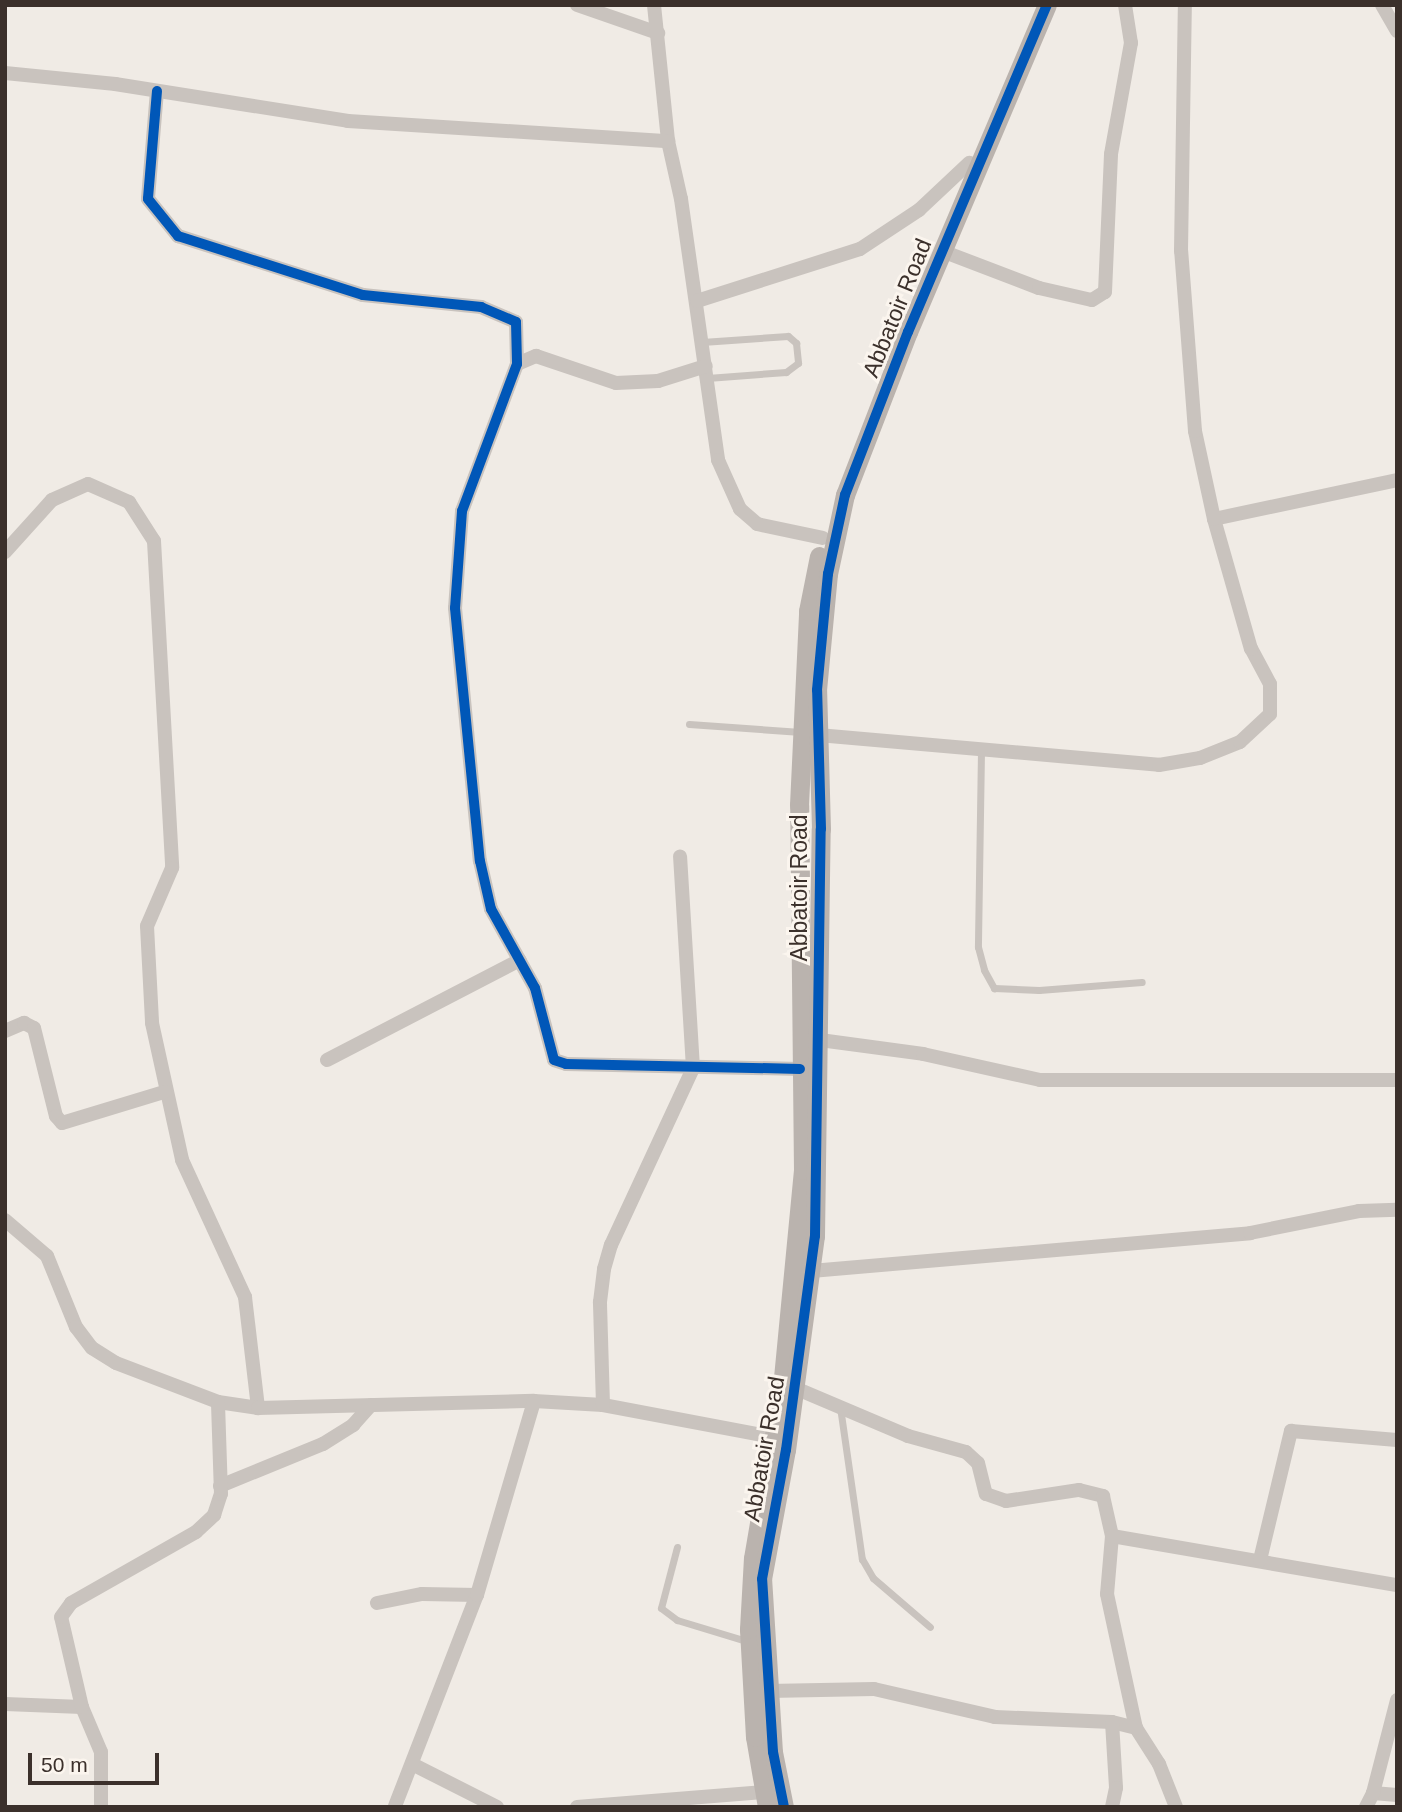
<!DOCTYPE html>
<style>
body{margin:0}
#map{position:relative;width:1402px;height:1812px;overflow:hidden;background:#f0ebe5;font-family:Helvetica,sans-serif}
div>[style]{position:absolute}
.lane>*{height:7px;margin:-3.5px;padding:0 3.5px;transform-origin:3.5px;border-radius:3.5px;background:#c9c3be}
.street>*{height:14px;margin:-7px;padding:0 7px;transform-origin:7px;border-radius:7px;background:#c9c3be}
.secondary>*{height:19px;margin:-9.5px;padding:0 9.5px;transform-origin:9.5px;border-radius:9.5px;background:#bab3ae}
.cycleway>*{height:10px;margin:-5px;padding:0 5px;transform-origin:5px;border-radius:5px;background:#0057b8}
span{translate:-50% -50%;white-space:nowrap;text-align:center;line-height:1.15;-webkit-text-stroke:6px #fbf5ee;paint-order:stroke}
.street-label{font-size:23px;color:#3b302b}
.frame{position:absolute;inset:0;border:7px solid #3b302b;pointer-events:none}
.scale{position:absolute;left:28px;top:1753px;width:131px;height:32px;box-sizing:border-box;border:4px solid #3b302b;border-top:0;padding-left:9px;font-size:21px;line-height:24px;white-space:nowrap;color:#3b302b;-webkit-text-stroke:5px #fbf5ee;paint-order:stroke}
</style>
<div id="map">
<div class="lane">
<div style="left:702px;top:342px;width:86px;rotate:-4deg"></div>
<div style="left:788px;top:336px;width:11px;rotate:41deg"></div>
<div style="left:796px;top:343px;width:20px;rotate:84deg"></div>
<div style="left:798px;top:363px;width:15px;rotate:143deg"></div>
<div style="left:786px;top:372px;width:79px;rotate:175.7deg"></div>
<div style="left:689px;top:724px;width:112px;rotate:4.1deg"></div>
<div style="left:981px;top:751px;width:196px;rotate:90.9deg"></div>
<div style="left:978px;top:947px;width:24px;rotate:75deg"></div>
<div style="left:984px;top:970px;width:21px;rotate:61deg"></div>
<div style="left:994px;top:988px;width:45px;rotate:2.5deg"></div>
<div style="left:1039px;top:990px;width:103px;rotate:-4.4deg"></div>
<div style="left:840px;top:1407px;width:154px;rotate:81.8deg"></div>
<div style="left:862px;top:1559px;width:22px;rotate:60deg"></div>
<div style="left:873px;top:1578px;width:75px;rotate:40.7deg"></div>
<div style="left:677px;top:1547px;width:63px;rotate:104.7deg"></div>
<div style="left:661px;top:1608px;width:20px;rotate:37deg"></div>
<div style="left:677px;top:1620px;width:72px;rotate:16.9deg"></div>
</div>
<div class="street">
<div style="left:577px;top:5px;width:86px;rotate:19.1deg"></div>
<div style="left:654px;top:5px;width:137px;rotate:84.1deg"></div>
<div style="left:668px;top:141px;width:59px;rotate:77.4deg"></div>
<div style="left:681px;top:199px;width:264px;rotate:81.9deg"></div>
<div style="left:718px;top:460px;width:54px;rotate:65.8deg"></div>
<div style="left:740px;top:509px;width:23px;rotate:41deg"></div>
<div style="left:757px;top:524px;width:67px;rotate:12deg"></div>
<div style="left:1382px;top:5px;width:30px;rotate:60deg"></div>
<div style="left:5px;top:73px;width:111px;rotate:5.7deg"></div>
<div style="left:115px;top:84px;width:236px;rotate:9deg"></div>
<div style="left:348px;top:121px;width:321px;rotate:3.6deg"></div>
<div style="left:157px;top:91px;width:108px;rotate:94.8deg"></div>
<div style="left:148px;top:199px;width:48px;rotate:51deg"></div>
<div style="left:178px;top:236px;width:194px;rotate:17.7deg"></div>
<div style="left:363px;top:295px;width:119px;rotate:5.8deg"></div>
<div style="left:481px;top:307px;width:38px;rotate:23deg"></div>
<div style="left:516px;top:322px;width:42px;rotate:88.6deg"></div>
<div style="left:517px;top:364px;width:157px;rotate:110.5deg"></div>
<div style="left:462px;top:511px;width:97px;rotate:94.1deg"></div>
<div style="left:455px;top:608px;width:254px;rotate:84.4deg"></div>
<div style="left:480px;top:861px;width:49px;rotate:77.1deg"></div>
<div style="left:491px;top:909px;width:90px;rotate:60.9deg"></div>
<div style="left:535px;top:988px;width:74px;rotate:75.2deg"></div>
<div style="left:554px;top:1060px;width:13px;rotate:18deg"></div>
<div style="left:566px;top:1064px;width:234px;rotate:1.2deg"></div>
<div style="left:942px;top:251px;width:104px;rotate:20.9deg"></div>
<div style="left:1039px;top:288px;width:54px;rotate:12.8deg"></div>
<div style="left:1092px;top:300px;width:15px;rotate:-32deg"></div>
<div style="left:1105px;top:292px;width:138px;rotate:-87.5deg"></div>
<div style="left:1111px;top:154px;width:113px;rotate:-79.8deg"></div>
<div style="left:1131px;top:43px;width:38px;rotate:-99deg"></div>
<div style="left:697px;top:301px;width:171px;rotate:-17.7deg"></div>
<div style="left:860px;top:249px;width:71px;rotate:-33.5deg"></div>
<div style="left:919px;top:210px;width:69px;rotate:-43.2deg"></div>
<div style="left:517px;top:364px;width:21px;rotate:-23deg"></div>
<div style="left:536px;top:356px;width:84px;rotate:18.6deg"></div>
<div style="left:616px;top:383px;width:42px;rotate:-2.7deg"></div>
<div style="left:658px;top:381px;width:50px;rotate:-17.4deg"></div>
<div style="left:1214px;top:519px;width:187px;rotate:-12deg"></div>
<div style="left:5px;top:552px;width:70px;rotate:-47.9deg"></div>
<div style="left:52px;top:500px;width:39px;rotate:-24deg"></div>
<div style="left:88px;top:484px;width:45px;rotate:23.7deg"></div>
<div style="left:129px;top:502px;width:46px;rotate:57.3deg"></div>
<div style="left:154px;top:541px;width:327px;rotate:86.8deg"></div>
<div style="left:172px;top:868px;width:63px;rotate:113.3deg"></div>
<div style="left:147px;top:926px;width:97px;rotate:87deg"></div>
<div style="left:152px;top:1023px;width:140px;rotate:77.6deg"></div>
<div style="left:182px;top:1160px;width:151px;rotate:65.3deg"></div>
<div style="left:245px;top:1297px;width:112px;rotate:83.3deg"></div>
<div style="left:818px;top:735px;width:342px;rotate:5deg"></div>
<div style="left:1159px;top:765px;width:42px;rotate:-9.7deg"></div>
<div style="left:1200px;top:758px;width:43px;rotate:-21.8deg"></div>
<div style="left:1240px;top:742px;width:41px;rotate:-43deg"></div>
<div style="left:1270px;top:714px;width:30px;rotate:-90deg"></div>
<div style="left:1270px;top:684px;width:40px;rotate:-118deg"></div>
<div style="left:1251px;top:649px;width:135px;rotate:-105.9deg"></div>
<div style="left:1214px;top:519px;width:90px;rotate:-102.2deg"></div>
<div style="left:1195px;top:431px;width:181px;rotate:-94.4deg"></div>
<div style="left:1181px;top:251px;width:246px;rotate:-89.1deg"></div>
<div style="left:5px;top:1031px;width:21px;rotate:-23deg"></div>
<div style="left:24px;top:1023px;width:11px;rotate:27deg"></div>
<div style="left:34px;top:1028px;width:91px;rotate:76deg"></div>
<div style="left:56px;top:1116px;width:9px;rotate:49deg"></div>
<div style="left:62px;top:1123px;width:107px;rotate:-16.9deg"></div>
<div style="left:820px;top:1040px;width:104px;rotate:7.7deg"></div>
<div style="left:923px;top:1054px;width:120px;rotate:12.5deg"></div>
<div style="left:1040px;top:1080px;width:357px"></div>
<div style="left:327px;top:1060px;width:217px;rotate:-27.4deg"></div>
<div style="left:5px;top:1220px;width:55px;rotate:40.6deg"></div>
<div style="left:47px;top:1256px;width:77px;rotate:67.8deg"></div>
<div style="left:76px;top:1327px;width:26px;rotate:53deg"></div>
<div style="left:92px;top:1348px;width:28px;rotate:32deg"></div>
<div style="left:116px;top:1363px;width:109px;rotate:20.9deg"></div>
<div style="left:218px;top:1402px;width:40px;rotate:8.5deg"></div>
<div style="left:258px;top:1408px;width:276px;rotate:-1.5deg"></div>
<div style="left:534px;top:1401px;width:69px;rotate:3.3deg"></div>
<div style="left:603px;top:1405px;width:173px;rotate:10.7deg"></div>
<div style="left:811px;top:1271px;width:441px;rotate:-4.9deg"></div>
<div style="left:1250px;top:1233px;width:111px;rotate:-11.4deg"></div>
<div style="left:1359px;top:1211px;width:38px;rotate:-2deg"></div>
<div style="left:795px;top:1388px;width:123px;rotate:23deg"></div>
<div style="left:908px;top:1436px;width:60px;rotate:15.4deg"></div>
<div style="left:966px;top:1452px;width:16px;rotate:43deg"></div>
<div style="left:978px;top:1463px;width:32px;rotate:76deg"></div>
<div style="left:986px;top:1494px;width:21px;rotate:19deg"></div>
<div style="left:1006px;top:1501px;width:74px;rotate:-8.6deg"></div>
<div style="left:1079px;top:1490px;width:25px;rotate:14deg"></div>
<div style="left:1103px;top:1496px;width:41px;rotate:77.3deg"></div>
<div style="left:1112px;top:1536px;width:58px;rotate:94.9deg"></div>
<div style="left:1107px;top:1594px;width:137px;rotate:77.8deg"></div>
<div style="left:1136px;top:1728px;width:43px;rotate:57.4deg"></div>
<div style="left:1159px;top:1764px;width:46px;rotate:68.4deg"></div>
<div style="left:603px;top:1405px;width:103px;rotate:-91.7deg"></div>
<div style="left:600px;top:1302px;width:33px;rotate:-83deg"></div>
<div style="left:604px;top:1269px;width:25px;rotate:-74deg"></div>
<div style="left:611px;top:1245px;width:195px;rotate:-65.1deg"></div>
<div style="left:693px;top:1068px;width:212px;rotate:-93.5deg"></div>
<div style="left:220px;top:1486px;width:111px;rotate:-22.2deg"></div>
<div style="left:323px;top:1444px;width:36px;rotate:-32deg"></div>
<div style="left:353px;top:1425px;width:27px;rotate:-48deg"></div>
<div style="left:1112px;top:1536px;width:289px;rotate:9.8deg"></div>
<div style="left:1260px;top:1560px;width:133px;rotate:-76.5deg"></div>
<div style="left:1291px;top:1431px;width:106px;rotate:4.9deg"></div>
<div style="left:377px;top:1603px;width:46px;rotate:-11.3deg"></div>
<div style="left:422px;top:1594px;width:55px;rotate:1deg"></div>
<div style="left:768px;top:1691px;width:106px;rotate:-1.1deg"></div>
<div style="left:874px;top:1689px;width:124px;rotate:13deg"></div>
<div style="left:995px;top:1717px;width:117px;rotate:2.4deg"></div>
<div style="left:1112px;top:1722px;width:25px;rotate:14deg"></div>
<div style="left:5px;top:1704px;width:77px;rotate:2.2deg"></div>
<div style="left:1112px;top:1722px;width:66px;rotate:86.5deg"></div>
<div style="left:1116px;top:1788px;width:19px;rotate:102deg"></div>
<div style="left:414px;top:1765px;width:93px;rotate:26.8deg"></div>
<div style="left:1373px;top:1793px;width:24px;rotate:5deg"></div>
<div style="left:395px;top:1806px;width:226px;rotate:-68.8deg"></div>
<div style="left:477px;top:1595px;width:202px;rotate:-73.6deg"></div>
<div style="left:101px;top:1807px;width:55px;rotate:-90deg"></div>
<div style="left:101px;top:1752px;width:49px;rotate:-112.9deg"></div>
<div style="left:82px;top:1707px;width:92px;rotate:-103.1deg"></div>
<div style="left:61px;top:1617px;width:17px;rotate:-54deg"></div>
<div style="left:71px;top:1603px;width:144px;rotate:-29.6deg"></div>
<div style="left:196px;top:1532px;width:25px;rotate:-43deg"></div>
<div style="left:214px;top:1515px;width:22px;rotate:-72deg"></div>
<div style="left:221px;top:1494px;width:92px;rotate:-91.9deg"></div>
<div style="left:577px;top:1807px;width:188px;rotate:-4.6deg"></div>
<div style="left:1366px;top:1807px;width:16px;rotate:-63deg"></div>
<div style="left:1373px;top:1793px;width:96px;rotate:-75.5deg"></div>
</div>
<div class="secondary">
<div style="left:767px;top:1807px;width:71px;rotate:-99.7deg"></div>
<div style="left:755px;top:1737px;width:108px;rotate:-93.2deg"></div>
<div style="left:749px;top:1629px;width:71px;rotate:-86.8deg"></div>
<div style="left:753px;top:1558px;width:172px;rotate:-80.3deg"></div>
<div style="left:782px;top:1388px;width:219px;rotate:-84.5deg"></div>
<div style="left:803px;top:1170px;width:365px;rotate:-90.6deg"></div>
<div style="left:799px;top:805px;width:194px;rotate:-87.3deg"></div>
<div style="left:808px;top:611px;width:56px;rotate:-78.7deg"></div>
<div style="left:784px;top:1807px;width:56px;rotate:-101.3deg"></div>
<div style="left:773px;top:1752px;width:173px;rotate:-93.6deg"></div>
<div style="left:762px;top:1579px;width:131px;rotate:-79.5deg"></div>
<div style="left:786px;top:1450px;width:216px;rotate:-82.3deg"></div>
<div style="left:815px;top:1236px;width:407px;rotate:-89.2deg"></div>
<div style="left:821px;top:829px;width:139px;rotate:-91.6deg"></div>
<div style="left:817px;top:690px;width:117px;rotate:-84.6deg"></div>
<div style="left:828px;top:574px;width:81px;rotate:-77.9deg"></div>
<div style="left:845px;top:495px;width:175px;rotate:-68.9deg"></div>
<div style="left:908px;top:332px;width:355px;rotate:-67deg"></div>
</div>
<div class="cycleway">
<div style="left:157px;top:91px;width:108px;rotate:94.8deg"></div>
<div style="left:148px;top:199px;width:48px;rotate:51deg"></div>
<div style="left:178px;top:236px;width:194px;rotate:17.7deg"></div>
<div style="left:363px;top:295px;width:119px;rotate:5.8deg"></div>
<div style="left:481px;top:307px;width:38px;rotate:23deg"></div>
<div style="left:516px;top:322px;width:42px;rotate:88.6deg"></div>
<div style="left:517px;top:364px;width:157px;rotate:110.5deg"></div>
<div style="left:462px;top:511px;width:97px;rotate:94.1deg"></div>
<div style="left:455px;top:608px;width:254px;rotate:84.4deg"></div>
<div style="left:480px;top:861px;width:49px;rotate:77.1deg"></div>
<div style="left:491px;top:909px;width:90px;rotate:60.9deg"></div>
<div style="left:535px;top:988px;width:74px;rotate:75.2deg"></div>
<div style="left:554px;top:1060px;width:13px;rotate:18deg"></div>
<div style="left:566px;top:1064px;width:234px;rotate:1.2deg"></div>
<div style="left:784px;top:1807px;width:56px;rotate:-101.3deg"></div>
<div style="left:773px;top:1752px;width:173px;rotate:-93.6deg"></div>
<div style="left:762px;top:1579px;width:131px;rotate:-79.5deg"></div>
<div style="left:786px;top:1450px;width:216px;rotate:-82.3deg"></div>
<div style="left:815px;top:1236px;width:407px;rotate:-89.2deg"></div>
<div style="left:821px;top:829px;width:139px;rotate:-91.6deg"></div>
<div style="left:817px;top:690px;width:117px;rotate:-84.6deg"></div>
<div style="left:828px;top:574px;width:81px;rotate:-77.9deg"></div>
<div style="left:845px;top:495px;width:175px;rotate:-68.9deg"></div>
<div style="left:908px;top:332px;width:355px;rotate:-67deg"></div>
</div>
<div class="street-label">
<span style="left:897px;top:308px;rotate:-68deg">Abbatoir Road</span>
<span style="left:799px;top:888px;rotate:-90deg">Abbatoir Road</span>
<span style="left:764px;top:1449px;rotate:-80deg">Abbatoir Road</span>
</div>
<div class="frame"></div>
<div class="scale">50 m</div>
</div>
